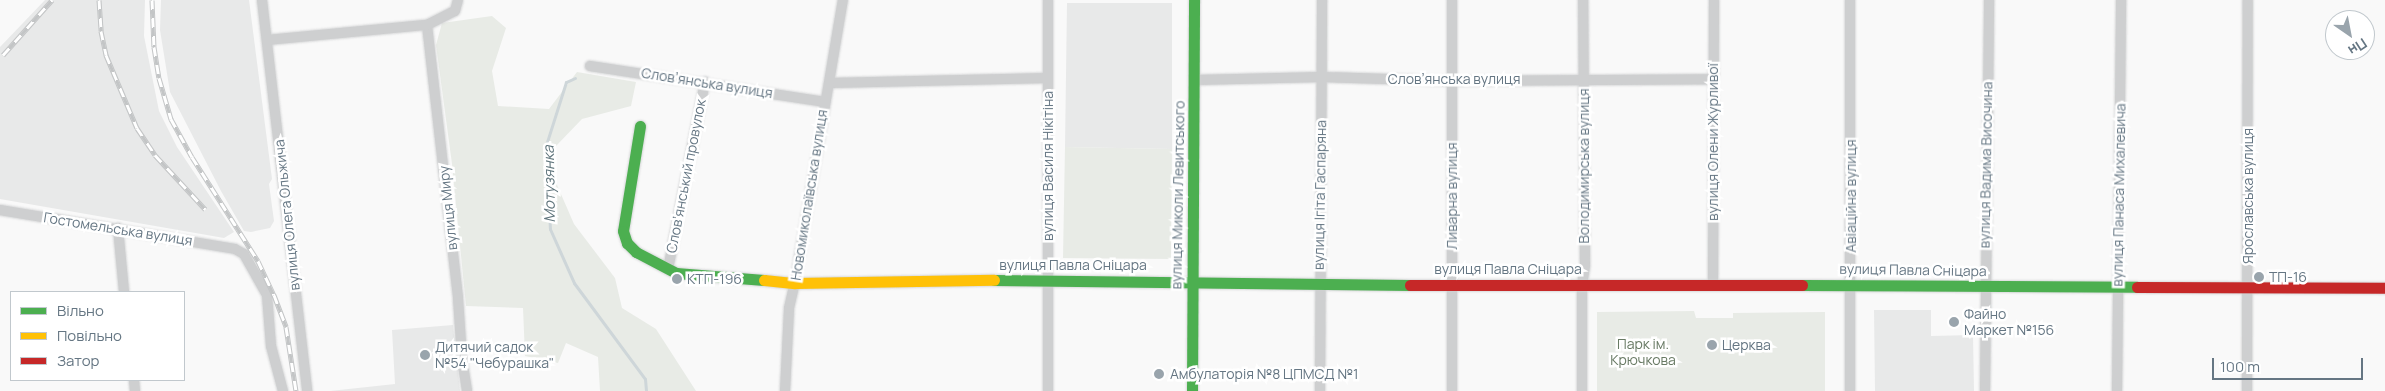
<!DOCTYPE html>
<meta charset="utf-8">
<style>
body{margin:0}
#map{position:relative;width:2385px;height:391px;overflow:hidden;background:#f9f9f9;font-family:Manrope,sans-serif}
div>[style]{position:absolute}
.built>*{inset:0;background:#e8e9e9}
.green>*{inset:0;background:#e8ebe6}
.stream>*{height:3px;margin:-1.5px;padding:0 1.5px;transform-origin:1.5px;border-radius:1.5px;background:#ced6d9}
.roads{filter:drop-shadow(0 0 1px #d5d6d7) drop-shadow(0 0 1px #d5d6d7)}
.street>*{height:10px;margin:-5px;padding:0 5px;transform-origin:5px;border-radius:5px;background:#cecfd0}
.fast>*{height:11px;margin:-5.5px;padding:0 5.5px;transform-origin:5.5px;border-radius:5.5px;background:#4caf50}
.slow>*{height:11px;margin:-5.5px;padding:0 5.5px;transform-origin:5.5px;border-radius:5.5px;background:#ffc107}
.jam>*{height:11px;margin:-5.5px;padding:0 5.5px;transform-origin:5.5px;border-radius:5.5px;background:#c62828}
.rail>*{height:5px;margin-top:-2.5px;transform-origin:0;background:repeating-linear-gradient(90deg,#fff 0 9px,#c3c5c6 0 18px);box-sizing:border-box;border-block:1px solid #c3c5c6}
.dots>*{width:14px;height:14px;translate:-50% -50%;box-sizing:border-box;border:2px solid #fff;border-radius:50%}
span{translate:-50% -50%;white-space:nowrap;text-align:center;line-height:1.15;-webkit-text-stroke:5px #fff;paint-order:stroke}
.street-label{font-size:14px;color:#657683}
.poi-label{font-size:14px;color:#657683}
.left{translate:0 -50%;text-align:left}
.park-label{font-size:14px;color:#687a64}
.water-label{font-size:15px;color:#60757c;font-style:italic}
.legend{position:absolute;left:10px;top:291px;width:175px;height:90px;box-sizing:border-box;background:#fff;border:1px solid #c1c8cd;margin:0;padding:6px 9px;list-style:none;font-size:15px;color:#657683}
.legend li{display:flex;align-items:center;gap:10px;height:25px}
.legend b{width:25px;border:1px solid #c1c8cd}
.north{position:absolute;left:2325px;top:10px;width:50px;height:50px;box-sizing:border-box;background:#fff;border:1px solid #c1c8cd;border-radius:50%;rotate:147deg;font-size:14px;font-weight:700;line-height:20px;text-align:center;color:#657683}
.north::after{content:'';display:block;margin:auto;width:18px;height:22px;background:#99a4ac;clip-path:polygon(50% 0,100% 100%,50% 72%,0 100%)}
.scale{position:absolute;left:2212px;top:358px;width:151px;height:22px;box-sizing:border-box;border:2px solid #657683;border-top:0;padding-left:6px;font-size:15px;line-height:18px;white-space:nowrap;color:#657683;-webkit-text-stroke:4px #fff;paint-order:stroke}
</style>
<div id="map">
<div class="built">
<div style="clip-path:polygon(45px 0,145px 0,144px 36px,159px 111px,177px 147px,234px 232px,224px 238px,0 199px,0 47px)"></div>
<div style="clip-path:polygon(161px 0,249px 0,272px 179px,269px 184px,274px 221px,270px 228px,251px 232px,244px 231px,221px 191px,170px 92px,160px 30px)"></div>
<div style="clip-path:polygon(1067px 3px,1172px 3px,1172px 149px,1065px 147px)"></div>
<div style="clip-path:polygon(1874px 310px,1931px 310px,1931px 336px,1973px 335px,1974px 391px,1875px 391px)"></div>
<div style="clip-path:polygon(453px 325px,460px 391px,330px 391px,395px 384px,392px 330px)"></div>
</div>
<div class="green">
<div style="clip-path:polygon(492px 16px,506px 28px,492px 71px,498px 106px,549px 109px,577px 72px,636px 82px,631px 106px,582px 119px,556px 146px,554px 178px,574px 224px,615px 278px,622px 308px,656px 329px,696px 391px,600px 391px,598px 357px,566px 343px,558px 363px,525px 356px,523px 308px,466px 306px,452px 164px,436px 45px,442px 23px)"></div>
<div style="clip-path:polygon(1065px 147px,1172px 149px,1171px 259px,1063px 258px)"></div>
<div style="clip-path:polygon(1694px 311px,1696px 318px,1733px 318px,1733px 313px,1825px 312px,1825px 391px,1597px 391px,1597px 312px)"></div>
</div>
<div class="stream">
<div style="left:575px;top:78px;width:10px;rotate:156deg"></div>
<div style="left:566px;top:82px;width:66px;rotate:107.6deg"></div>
<div style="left:546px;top:145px;width:84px;rotate:87.3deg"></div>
<div style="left:550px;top:229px;width:59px;rotate:66deg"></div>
<div style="left:574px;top:283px;width:119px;rotate:53.5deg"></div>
<div style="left:645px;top:379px;width:12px;rotate:85deg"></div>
</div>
<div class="roads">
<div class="street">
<div style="left:262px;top:0;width:394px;rotate:83.4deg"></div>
<div style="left:1850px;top:0;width:391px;rotate:90deg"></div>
<div style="left:427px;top:25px;width:275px;rotate:83.5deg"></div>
<div style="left:458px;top:298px;width:61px;rotate:86.2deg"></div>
<div style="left:462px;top:359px;width:32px;rotate:81deg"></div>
<div style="left:267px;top:40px;width:161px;rotate:-5.4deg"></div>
<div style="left:427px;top:25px;width:31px;rotate:-27deg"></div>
<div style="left:455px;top:11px;width:11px;rotate:-75deg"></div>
<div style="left:590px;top:66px;width:238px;rotate:8.7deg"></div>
<div style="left:1194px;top:80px;width:128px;rotate:-1.3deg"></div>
<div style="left:1322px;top:77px;width:130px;rotate:1.8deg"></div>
<div style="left:1452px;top:81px;width:261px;rotate:-0.4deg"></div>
<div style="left:830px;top:83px;width:218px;rotate:-1.3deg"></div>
<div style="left:0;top:210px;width:238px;rotate:9.4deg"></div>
<div style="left:235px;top:249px;width:10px;rotate:29deg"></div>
<div style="left:244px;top:254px;width:47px;rotate:60.7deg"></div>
<div style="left:267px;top:295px;width:51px;rotate:85.5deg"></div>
<div style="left:271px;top:346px;width:47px;rotate:75.1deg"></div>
<div style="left:118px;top:228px;width:64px;rotate:84.6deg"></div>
<div style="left:668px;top:269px;width:191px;rotate:-78.8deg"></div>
<div style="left:1713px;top:284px;width:284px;rotate:-89.8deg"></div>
<div style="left:134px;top:380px;width:11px;rotate:85deg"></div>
<div style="left:785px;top:391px;width:83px;rotate:-87.2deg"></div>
<div style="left:789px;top:308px;width:26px;rotate:-77deg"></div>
<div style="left:795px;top:283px;width:287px;rotate:-80.4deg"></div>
<div style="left:1048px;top:391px;width:391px;rotate:-90deg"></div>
<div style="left:1320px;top:391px;width:391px;rotate:-89.7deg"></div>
<div style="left:1452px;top:391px;width:391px;rotate:-90deg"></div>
<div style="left:1582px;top:391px;width:106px;rotate:-90deg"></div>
<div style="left:1582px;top:285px;width:20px;rotate:-81deg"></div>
<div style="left:1585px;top:265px;width:265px;rotate:-90.4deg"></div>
<div style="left:1985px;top:391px;width:391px;rotate:-89.4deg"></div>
<div style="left:2117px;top:391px;width:391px;rotate:-89.4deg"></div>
<div style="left:2247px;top:391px;width:391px;rotate:-89.9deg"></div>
</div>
<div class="fast">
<div style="left:640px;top:126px;width:106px;rotate:99.2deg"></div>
<div style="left:623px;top:231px;width:13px;rotate:72deg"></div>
<div style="left:627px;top:243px;width:13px;rotate:45deg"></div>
<div style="left:636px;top:252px;width:45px;rotate:27.7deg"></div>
<div style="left:676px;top:273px;width:88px;rotate:4.5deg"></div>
<div style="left:994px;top:280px;width:416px;rotate:0.7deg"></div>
<div style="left:1802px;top:285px;width:335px;rotate:0.3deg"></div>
<div style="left:1192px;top:391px;width:391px;rotate:-89.7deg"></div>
</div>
<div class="slow">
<div style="left:764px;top:280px;width:31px;rotate:6deg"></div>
<div style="left:795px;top:283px;width:199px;rotate:-0.9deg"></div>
</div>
<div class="jam">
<div style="left:1410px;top:285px;width:392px"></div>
<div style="left:2137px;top:287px;width:248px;rotate:0.2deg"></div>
</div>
</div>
<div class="rail">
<div style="left:99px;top:0;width:31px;rotate:86deg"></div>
<div style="left:101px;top:31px;width:25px;rotate:78deg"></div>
<div style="left:106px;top:55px;width:79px;rotate:67deg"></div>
<div style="left:137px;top:128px;width:32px;rotate:56deg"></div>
<div style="left:155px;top:155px;width:74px;rotate:47.2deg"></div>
<div style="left:152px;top:0;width:47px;rotate:87.6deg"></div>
<div style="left:154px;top:47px;width:31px;rotate:81deg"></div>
<div style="left:159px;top:78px;width:43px;rotate:73.7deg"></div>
<div style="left:171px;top:119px;width:43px;rotate:61.1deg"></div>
<div style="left:192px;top:157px;width:123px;rotate:57.6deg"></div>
<div style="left:258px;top:261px;width:38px;rotate:65deg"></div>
<div style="left:274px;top:295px;width:34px;rotate:69deg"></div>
<div style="left:286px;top:327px;width:65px;rotate:81.1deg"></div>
<div style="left:3px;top:55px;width:74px;rotate:-48.3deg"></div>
</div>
<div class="dots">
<div style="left:2259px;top:277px;background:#99a4ac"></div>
<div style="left:677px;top:279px;background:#99a4ac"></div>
<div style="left:1954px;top:322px;background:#99a4ac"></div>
<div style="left:1712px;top:345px;background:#99a4ac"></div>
<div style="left:425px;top:355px;background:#99a4ac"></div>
<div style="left:1159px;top:374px;background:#99a4ac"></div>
</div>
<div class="street-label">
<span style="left:1454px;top:79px">Словʼянська вулиця</span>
<span style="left:707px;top:83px;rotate:9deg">Словʼянська вулиця</span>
<span style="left:1713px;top:142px;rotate:-90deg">вулиця Олени Журливої</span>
<span style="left:1986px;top:165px;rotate:-89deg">вулиця Вадима Височина</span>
<span style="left:1048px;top:166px;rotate:-90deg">вулиця Василя Нікітіна</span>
<span style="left:1584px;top:166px;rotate:-90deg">Володимирська вулиця</span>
<span style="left:686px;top:176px;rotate:-79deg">Словʼянський провулок</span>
<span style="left:809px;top:195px;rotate:-81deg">Новомиколаївська вулиця</span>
<span style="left:1178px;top:195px;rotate:-89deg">вулиця Миколи Левитського</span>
<span style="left:1320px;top:195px;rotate:-89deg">вулиця Ігіта Гаспаряна</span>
<span style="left:2119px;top:195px;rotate:-89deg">вулиця Панаса Михалевича</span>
<span style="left:1452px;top:196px;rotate:-90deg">Ливарна вулиця</span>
<span style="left:1851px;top:196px;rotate:-90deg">Авіаційна вулиця</span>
<span style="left:2248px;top:196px;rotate:-90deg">Ярославська вулиця</span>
<span style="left:448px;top:208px;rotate:-96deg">вулиця Миру</span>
<span style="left:287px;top:215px;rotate:-96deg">вулиця Олега Ольжича</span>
<span style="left:118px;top:229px;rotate:9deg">Гостомельська вулиця</span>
<span style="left:1073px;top:265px">вулиця Павла Сніцара</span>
<span style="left:1508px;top:269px">вулиця Павла Сніцара</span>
<span style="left:1913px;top:270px;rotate:1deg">вулиця Павла Сніцара</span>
</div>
<div class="poi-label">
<span class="left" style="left:2269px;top:277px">ТП-16</span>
<span class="left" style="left:687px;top:279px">КТП-196</span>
<span class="left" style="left:1964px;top:322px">Файно<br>Маркет №156</span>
<span class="left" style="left:1722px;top:345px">Церква</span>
<span class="left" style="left:435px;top:355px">Дитячий садок<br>№54 "Чебурашка"</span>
<span class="left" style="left:1170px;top:374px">Амбулаторія №8 ЦПМСД №1</span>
</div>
<div class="park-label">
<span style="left:1643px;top:352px">Парк ім.<br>Крючкова</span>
</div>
<div class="water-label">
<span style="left:549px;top:184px;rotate:-91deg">Мотузянка</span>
</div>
<ul class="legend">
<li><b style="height:6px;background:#4caf50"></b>Вільно</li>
<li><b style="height:6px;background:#ffc107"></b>Повільно</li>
<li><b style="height:6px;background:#c62828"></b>Затор</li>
</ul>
<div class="north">Пн</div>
<div class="scale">100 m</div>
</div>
